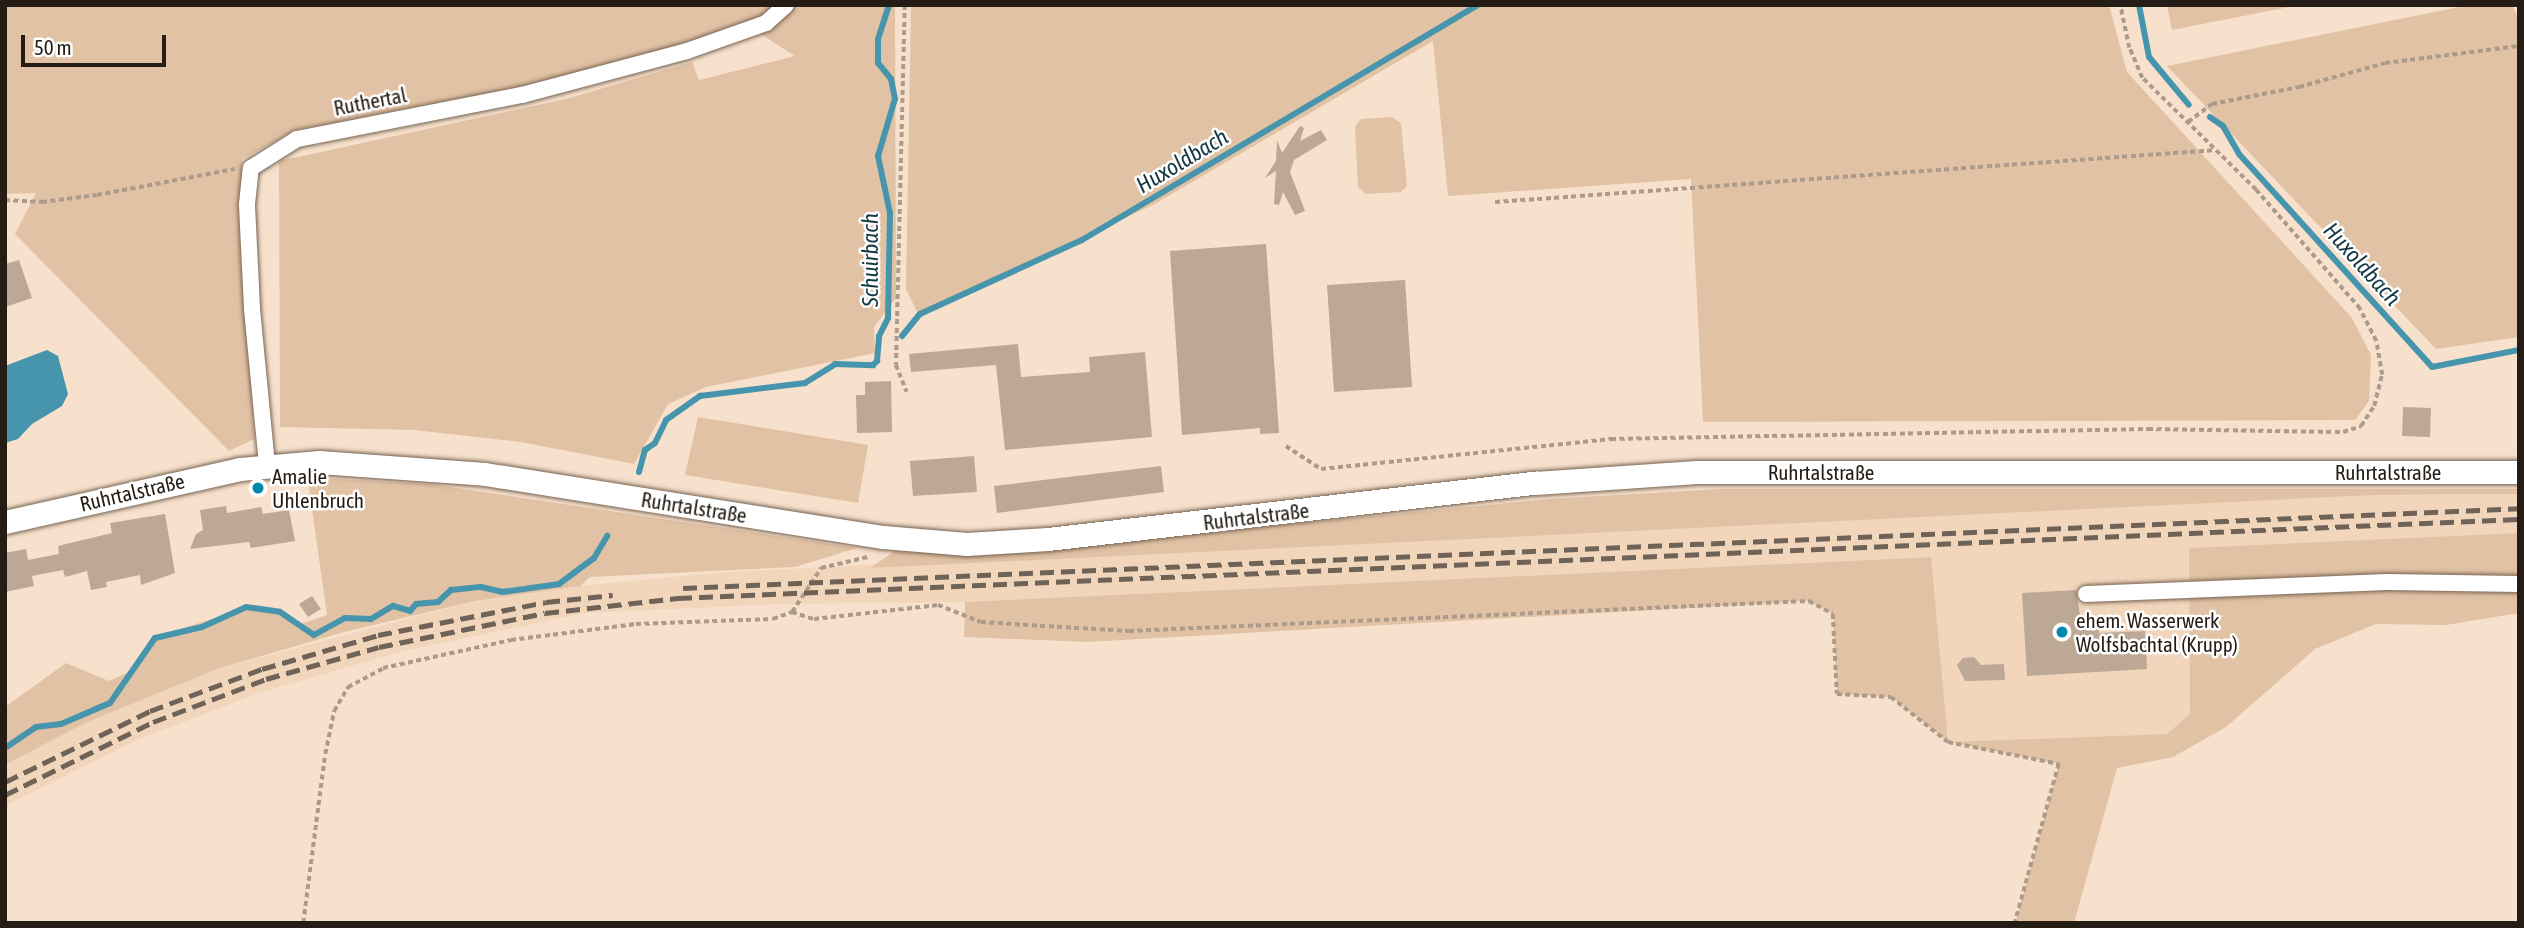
<!DOCTYPE html>
<meta charset="utf-8">
<style>
body{margin:0}
#map{position:relative;width:2524px;height:928px;overflow:hidden;background:#f7e1cd;font-family:"Asap Condensed",sans-serif}
div>[style]{position:absolute}
.built>*{inset:0;background:#f1d6bc}
.green>*{inset:0;background:#e2c2a4}
.water>*{inset:0;background:#4795ad}
.stream>*{height:6px;margin:-3px;padding:0 3px;transform-origin:3px;border-radius:3px;background:#4795ad}
.building>*{inset:0;background:#bca895}
.path>*{height:3.5px;margin-top:-1.75px;transform-origin:0;background:repeating-linear-gradient(90deg,#ac9b8b 0 5px,transparent 0 8.5px)}
.roads{filter:drop-shadow(0 0 2px #766352) drop-shadow(0 0 2px #766352)}
.minor>*{height:16px;margin:-8px;padding:0 8px;transform-origin:8px;border-radius:8px;background:#fff}
.secondary>*{height:23px;margin:-11.5px;padding:0 11.5px;transform-origin:11.5px;border-radius:11.5px;background:#fff}
.rail>*{height:5px;margin-top:-2.5px;transform-origin:0;background:repeating-linear-gradient(90deg,#6f6256 0 14px,transparent 0 21px)}
.dots>*{width:19px;height:19px;translate:-50% -50%;box-sizing:border-box;border:4px solid #fff;border-radius:50%}
span{translate:-50% -50%;white-space:nowrap;text-align:center;line-height:1.15;-webkit-text-stroke:5px #fff;paint-order:stroke}
.street-label{font-size:21px;color:#241c15}
.poi-label{font-size:21px;color:#241c15}
.left{translate:0 -50%;text-align:left}
.water-label{font-size:23px;color:#143944;font-style:italic}
.frame{position:absolute;inset:0;border:7px solid #241c15;pointer-events:none}
.scale{position:absolute;left:21px;top:35px;width:145px;height:32px;box-sizing:border-box;border:4px solid #241c15;border-top:0;padding-left:9px;font-size:21px;line-height:24px;white-space:nowrap;color:#241c15;-webkit-text-stroke:5px #fff;paint-order:stroke}
</style>
<div id="map">
<div class="built">
<div style="clip-path:polygon(2519px 494px,2519px 533px,2189px 548px,2190px 714px,2168px 734px,1948px 742px,1930px 557px,965px 602px,779px 604px,586px 613px,403px 651px,256px 694px,135px 741px,5px 806px,5px 765px,85px 723px,220px 668px,475px 601px,580px 586px,724px 572px,1457px 536px,2375px 495px)"></div>
</div>
<div class="green">
<div style="clip-path:polygon(5px 5px,895px 5px,896px 298px,874px 327px,875px 353px,706px 387px,668px 404px,634px 464px,521px 442px,414px 430px,280px 427px,279px 161px,566px 99px,692px 62px,699px 80px,795px 56px,748px 26px,555px 80px,295px 130px,242px 159px,254px 439px,229px 451px,15px 234px,36px 193px,5px 194px)"></div>
<div style="clip-path:polygon(911px 5px,2109px 5px,2127px 72px,2352px 318px,2371px 355px,2369px 401px,2355px 420px,1703px 422px,1691px 179px,1448px 196px,1433px 41px,1153px 205px,918px 314px,906px 289px)"></div>
<div style="clip-path:polygon(2167px 5px,2300px 5px,2172px 30px)"></div>
<div style="clip-path:polygon(2469px 5px,2512px 5px,2519px 20px,2519px 337px,2436px 349px,2167px 66px)"></div>
<div style="clip-path:polygon(1392px 117px,1401px 123px,1407px 186px,1401px 192px,1366px 194px,1358px 187px,1355px 126px,1361px 119px)"></div>
<div style="clip-path:polygon(698px 417px,868px 445px,858px 503px,685px 475px)"></div>
<div style="clip-path:polygon(334px 479px,429px 484px,857px 548px,795px 567px,590px 577px,580px 586px,475px 601px,344px 632px,220px 668px,85px 723px,5px 765px,5px 707px,66px 663px,109px 681px,129px 672px,151px 638px,245px 609px,278px 608px,298px 625px,327px 615px,308px 481px)"></div>
<div style="clip-path:polygon(1720px 489px,2519px 489px,2519px 494px,2375px 495px,870px 568px,895px 551px,982px 554px,1550px 499px)"></div>
<div style="clip-path:polygon(2519px 533px,2519px 613px,2446px 625px,2376px 624px,2315px 649px,2226px 727px,2173px 757px,2117px 768px,2074px 923px,2015px 923px,2059px 764px,1948px 742px,1891px 697px,1837px 694px,1833px 614px,1809px 601px,1087px 642px,964px 637px,965px 602px,1931px 557px,1948px 742px,2167px 734px,2190px 714px,2189px 548px)"></div>
</div>
<div class="water">
<div style="clip-path:polygon(47px 350px,58px 356px,68px 394px,62px 406px,32px 424px,18px 439px,5px 443px,5px 366px)"></div>
</div>
<div class="stream">
<div style="left:2139px;top:5px;width:53px;rotate:79.1deg"></div>
<div style="left:2149px;top:57px;width:62px;rotate:50.2deg"></div>
<div style="left:2210px;top:117px;width:16px;rotate:35deg"></div>
<div style="left:2223px;top:126px;width:32px;rotate:60deg"></div>
<div style="left:2239px;top:154px;width:287px;rotate:47.8deg"></div>
<div style="left:2432px;top:367px;width:89px;rotate:-11.1deg"></div>
<div style="left:902px;top:336px;width:28px;rotate:-51deg"></div>
<div style="left:920px;top:314px;width:178px;rotate:-24.6deg"></div>
<div style="left:1082px;top:240px;width:460px;rotate:-30.7deg"></div>
<div style="left:639px;top:472px;width:23px;rotate:-75deg"></div>
<div style="left:645px;top:450px;width:12px;rotate:-35deg"></div>
<div style="left:655px;top:443px;width:25px;rotate:-64deg"></div>
<div style="left:666px;top:420px;width:42px;rotate:-35.2deg"></div>
<div style="left:700px;top:396px;width:106px;rotate:-7.1deg"></div>
<div style="left:805px;top:383px;width:36px;rotate:-32deg"></div>
<div style="left:835px;top:364px;width:38px;rotate:2deg"></div>
<div style="left:873px;top:365px;width:6px;rotate:-45deg"></div>
<div style="left:877px;top:361px;width:25px;rotate:-85deg"></div>
<div style="left:879px;top:336px;width:20px;rotate:-63deg"></div>
<div style="left:888px;top:318px;width:105px;rotate:-88.9deg"></div>
<div style="left:890px;top:213px;width:58px;rotate:-101.9deg"></div>
<div style="left:878px;top:156px;width:59px;rotate:-73.4deg"></div>
<div style="left:895px;top:99px;width:20px;rotate:-101deg"></div>
<div style="left:891px;top:79px;width:21px;rotate:-129deg"></div>
<div style="left:878px;top:63px;width:24px;rotate:-90deg"></div>
<div style="left:878px;top:39px;width:36px;rotate:-72deg"></div>
<div style="left:5px;top:748px;width:37px;rotate:-34deg"></div>
<div style="left:36px;top:727px;width:25px;rotate:-7deg"></div>
<div style="left:61px;top:724px;width:53px;rotate:-23.2deg"></div>
<div style="left:110px;top:703px;width:79px;rotate:-55.3deg"></div>
<div style="left:155px;top:638px;width:48px;rotate:-13.2deg"></div>
<div style="left:202px;top:627px;width:48px;rotate:-24.4deg"></div>
<div style="left:246px;top:607px;width:34px;rotate:8deg"></div>
<div style="left:280px;top:612px;width:41px;rotate:34.1deg"></div>
<div style="left:314px;top:635px;width:35px;rotate:-29deg"></div>
<div style="left:345px;top:618px;width:26px;rotate:2deg"></div>
<div style="left:371px;top:619px;width:26px;rotate:-31deg"></div>
<div style="left:393px;top:606px;width:18px;rotate:16deg"></div>
<div style="left:410px;top:611px;width:9px;rotate:-49deg"></div>
<div style="left:416px;top:604px;width:22px;rotate:-5deg"></div>
<div style="left:438px;top:602px;width:18px;rotate:-43deg"></div>
<div style="left:451px;top:590px;width:30px;rotate:-6deg"></div>
<div style="left:481px;top:587px;width:22px;rotate:13deg"></div>
<div style="left:502px;top:592px;width:58px;rotate:-8deg"></div>
<div style="left:559px;top:584px;width:44px;rotate:-36.6deg"></div>
<div style="left:594px;top:558px;width:26px;rotate:-59deg"></div>
</div>
<div class="building">
<div style="clip-path:polygon(1300px 126px,1304px 128px,1300px 141px,1321px 130px,1327px 140px,1294px 160px,1290px 172px,1305px 211px,1295px 215px,1283px 192px,1279px 205px,1274px 204px,1276px 171px,1265px 178px,1276px 161px,1277px 140px,1282px 153px)"></div>
<div style="clip-path:polygon(1266px 244px,1279px 433px,1260px 434px,1260px 428px,1182px 435px,1170px 251px)"></div>
<div style="clip-path:polygon(19px 260px,32px 298px,5px 307px,5px 264px)"></div>
<div style="clip-path:polygon(1405px 280px,1412px 387px,1334px 392px,1327px 285px)"></div>
<div style="clip-path:polygon(1018px 344px,1021px 377px,1090px 372px,1089px 357px,1145px 352px,1152px 437px,1005px 450px,996px 365px,911px 372px,909px 354px)"></div>
<div style="clip-path:polygon(891px 381px,892px 432px,857px 433px,856px 395px,865px 395px,865px 382px)"></div>
<div style="clip-path:polygon(2403px 407px,2431px 408px,2430px 437px,2402px 436px)"></div>
<div style="clip-path:polygon(974px 456px,977px 492px,913px 496px,910px 461px)"></div>
<div style="clip-path:polygon(1161px 466px,1164px 492px,997px 513px,994px 486px)"></div>
<div style="clip-path:polygon(226px 506px,227px 513px,261px 507px,263px 514px,289px 510px,295px 541px,251px 548px,249px 542px,190px 549px,196px 534px,203px 530px,200px 510px)"></div>
<div style="clip-path:polygon(165px 514px,175px 573px,141px 585px,140px 575px,106px 582px,107px 587px,91px 590px,87px 571px,65px 577px,63px 570px,32px 576px,34px 586px,5px 592px,5px 553px,26px 549px,28px 560px,59px 554px,58px 546px,112px 533px,110px 523px)"></div>
<div style="clip-path:polygon(2076px 590px,2081px 621px,2098px 620px,2099px 633px,2145px 631px,2147px 669px,2027px 676px,2022px 593px)"></div>
<div style="clip-path:polygon(312px 596px,321px 609px,308px 617px,299px 604px)"></div>
<div style="clip-path:polygon(1974px 657px,1981px 665px,2004px 664px,2005px 680px,1965px 681px,1957px 665px,1963px 658px)"></div>
</div>
<div class="path">
<div style="left:156px;top:5px;width:86px"></div>
<div style="left:385px;top:5px;width:9px"></div>
<div style="left:905px;top:5px;width:360px;rotate:91.4deg"></div>
<div style="left:896px;top:365px;width:29px;rotate:68deg"></div>
<div style="left:2188px;top:122px;width:30px;rotate:-37deg"></div>
<div style="left:2212px;top:104px;width:89px;rotate:-11.1deg"></div>
<div style="left:2299px;top:87px;width:89px;rotate:-15.6deg"></div>
<div style="left:2385px;top:63px;width:135px;rotate:-7.2deg"></div>
<div style="left:5px;top:200px;width:37px;rotate:3deg"></div>
<div style="left:42px;top:202px;width:55px;rotate:-7.3deg"></div>
<div style="left:97px;top:195px;width:140px;rotate:-10.7deg"></div>
<div style="left:1495px;top:202px;width:723px;rotate:-4.13deg"></div>
<div style="left:1286px;top:446px;width:42px;rotate:33.3deg"></div>
<div style="left:1321px;top:469px;width:292px;rotate:-5.9deg"></div>
<div style="left:1611px;top:439px;width:537px;rotate:-1.07deg"></div>
<div style="left:2148px;top:429px;width:195px;rotate:0.9deg"></div>
<div style="left:2343px;top:432px;width:19px;rotate:-18deg"></div>
<div style="left:2361px;top:426px;width:24px;rotate:-57deg"></div>
<div style="left:2374px;top:406px;width:32px;rotate:-76deg"></div>
<div style="left:2382px;top:375px;width:35px;rotate:-100deg"></div>
<div style="left:2376px;top:341px;width:36px;rotate:-117deg"></div>
<div style="left:2360px;top:309px;width:158px;rotate:-131.2deg"></div>
<div style="left:2256px;top:190px;width:160px;rotate:-135.5deg"></div>
<div style="left:2142px;top:78px;width:33px;rotate:-113deg"></div>
<div style="left:2129px;top:48px;width:44px;rotate:-101.8deg"></div>
<div style="left:792px;top:612px;width:23px;rotate:18deg"></div>
<div style="left:814px;top:619px;width:125px;rotate:-6.4deg"></div>
<div style="left:938px;top:605px;width:46px;rotate:21.6deg"></div>
<div style="left:981px;top:622px;width:148px;rotate:3.5deg"></div>
<div style="left:1129px;top:631px;width:681px;rotate:-2.53deg"></div>
<div style="left:1809px;top:601px;width:27px;rotate:28deg"></div>
<div style="left:1833px;top:614px;width:80px;rotate:87.1deg"></div>
<div style="left:1837px;top:694px;width:54px;rotate:3.2deg"></div>
<div style="left:1891px;top:697px;width:73px;rotate:38.3deg"></div>
<div style="left:1948px;top:742px;width:113px;rotate:11.2deg"></div>
<div style="left:2059px;top:764px;width:165px;rotate:105.5deg"></div>
<div style="left:303px;top:923px;width:170px;rotate:-82.6deg"></div>
<div style="left:325px;top:754px;width:44px;rotate:-78.2deg"></div>
<div style="left:334px;top:711px;width:28px;rotate:-60deg"></div>
<div style="left:348px;top:687px;width:40px;rotate:-28deg"></div>
<div style="left:383px;top:668px;width:131px;rotate:-12.3deg"></div>
<div style="left:511px;top:640px;width:126px;rotate:-7.3deg"></div>
<div style="left:636px;top:624px;width:137px;rotate:-2.1deg"></div>
<div style="left:773px;top:619px;width:20px;rotate:-20deg"></div>
<div style="left:792px;top:612px;width:53px;rotate:-56.6deg"></div>
<div style="left:821px;top:568px;width:48px;rotate:-13.2deg"></div>
</div>
<div class="roads">
<div class="minor">
<div style="left:267px;top:465px;width:158px;rotate:-95.5deg"></div>
<div style="left:252px;top:308px;width:104px;rotate:-92.8deg"></div>
<div style="left:247px;top:204px;width:36px;rotate:-84deg"></div>
<div style="left:251px;top:168px;width:54px;rotate:-32.2deg"></div>
<div style="left:297px;top:139px;width:229px;rotate:-11.1deg"></div>
<div style="left:522px;top:95px;width:171px;rotate:-14.9deg"></div>
<div style="left:687px;top:51px;width:84px;rotate:-19.5deg"></div>
<div style="left:766px;top:23px;width:27px;rotate:-42deg"></div>
<div style="left:2086px;top:594px;width:301px;rotate:-2.3deg"></div>
<div style="left:2387px;top:582px;width:132px;rotate:0.9deg"></div>
</div>
<div class="secondary">
<div style="left:5px;top:522px;width:241px;rotate:-12.7deg"></div>
<div style="left:240px;top:469px;width:79px;rotate:-5.1deg"></div>
<div style="left:319px;top:462px;width:166px;rotate:4.1deg"></div>
<div style="left:485px;top:474px;width:403px;rotate:9deg"></div>
<div style="left:883px;top:537px;width:84px;rotate:4.8deg"></div>
<div style="left:967px;top:544px;width:81px;rotate:-3.5deg"></div>
<div style="left:1048px;top:539px;width:490px;rotate:-6.6deg"></div>
<div style="left:1535px;top:483px;width:162px;rotate:-3.9deg"></div>
<div style="left:1697px;top:472px;width:822px"></div>
</div>
</div>
<div class="rail">
<div style="left:683px;top:588px;width:1838px;rotate:-2.49deg"></div>
<div style="left:5px;top:782px;width:161px;rotate:-26.1deg"></div>
<div style="left:150px;top:711px;width:120px;rotate:-20.6deg"></div>
<div style="left:262px;top:669px;width:121px;rotate:-16.3deg"></div>
<div style="left:378px;top:635px;width:171px;rotate:-11.1deg"></div>
<div style="left:546px;top:602px;width:67px;rotate:-6deg"></div>
<div style="left:5px;top:795px;width:165px;rotate:-26.3deg"></div>
<div style="left:153px;top:722px;width:121px;rotate:-20.8deg"></div>
<div style="left:266px;top:679px;width:117px;rotate:-15.8deg"></div>
<div style="left:379px;top:647px;width:169px;rotate:-11.6deg"></div>
<div style="left:545px;top:613px;width:134px;rotate:-6.4deg"></div>
<div style="left:678px;top:598px;width:1843px;rotate:-2.46deg"></div>
</div>
<div class="dots">
<div style="left:258px;top:488px;background:#008aaa"></div>
<div style="left:2062px;top:632px;background:#008aaa"></div>
</div>
<div class="street-label">
<span style="left:370px;top:101px;rotate:-11deg">Ruthertal</span>
<span style="left:1821px;top:472px">Ruhrtalstraße</span>
<span style="left:2388px;top:472px">Ruhrtalstraße</span>
<span style="left:132px;top:492px;rotate:-13deg">Ruhrtalstraße</span>
<span style="left:694px;top:507px;rotate:9deg">Ruhrtalstraße</span>
<span style="left:1256px;top:516px;rotate:-7deg">Ruhrtalstraße</span>
</div>
<div class="poi-label">
<span class="left" style="left:272px;top:488px">Amalie<br>Uhlenbruch</span>
<span class="left" style="left:2076px;top:632px">ehem. Wasserwerk<br>Wolfsbachtal (Krupp)</span>
</div>
<div class="water-label">
<span style="left:1182px;top:161px;rotate:-31deg">Huxoldbach</span>
<span style="left:870px;top:260px;rotate:-90deg">Schuirbach</span>
<span style="left:2362px;top:264px;rotate:48deg">Huxoldbach</span>
</div>
<div class="frame"></div>
<div class="scale">50 m</div>
</div>
